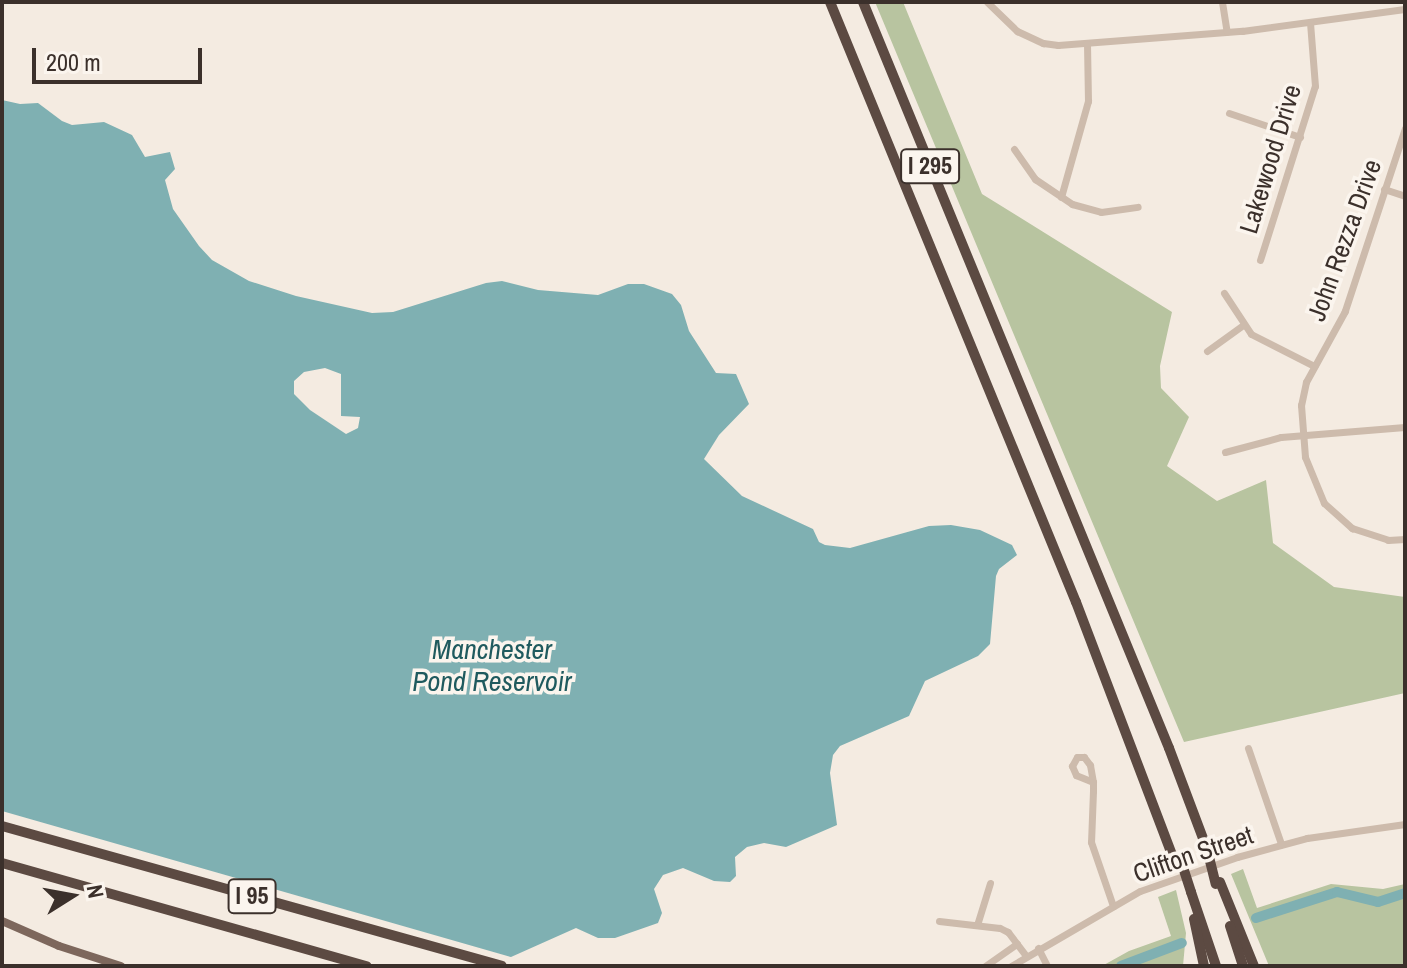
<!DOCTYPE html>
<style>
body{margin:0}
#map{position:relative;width:1407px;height:968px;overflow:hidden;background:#f4ebe1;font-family:"Archivo Narrow",sans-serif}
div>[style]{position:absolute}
.green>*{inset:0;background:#b8c4a0}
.water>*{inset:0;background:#7fb0b2}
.river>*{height:10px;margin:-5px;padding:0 5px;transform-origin:5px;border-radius:5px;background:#7fb0b2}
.minor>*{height:7px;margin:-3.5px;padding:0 3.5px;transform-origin:3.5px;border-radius:3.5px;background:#cdbbac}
.major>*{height:8px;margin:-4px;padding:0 4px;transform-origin:4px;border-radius:4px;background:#7d675c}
.highway>*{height:10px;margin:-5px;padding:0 5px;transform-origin:5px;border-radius:5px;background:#5c4a42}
.highway-bridge>*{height:10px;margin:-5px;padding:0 5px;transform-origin:5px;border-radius:5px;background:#5c4a42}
span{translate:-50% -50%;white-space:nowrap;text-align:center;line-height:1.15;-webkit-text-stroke:7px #fbf5ee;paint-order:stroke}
.shield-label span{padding:2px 6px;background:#fbf5ee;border:2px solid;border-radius:6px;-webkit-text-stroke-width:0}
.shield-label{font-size:24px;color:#3b302b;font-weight:700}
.street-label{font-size:26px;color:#3b302b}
.water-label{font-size:28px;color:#1f5a5e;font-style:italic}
.frame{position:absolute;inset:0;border:4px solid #3b302b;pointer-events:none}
.north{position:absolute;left:32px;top:856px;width:80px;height:80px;-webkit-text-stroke:6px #fbf5ee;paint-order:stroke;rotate:79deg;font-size:22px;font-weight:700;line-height:32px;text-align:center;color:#3b302b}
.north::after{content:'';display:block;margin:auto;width:28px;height:36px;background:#3b302b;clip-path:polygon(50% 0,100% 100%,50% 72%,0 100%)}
.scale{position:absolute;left:32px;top:48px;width:170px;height:36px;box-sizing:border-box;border:4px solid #3b302b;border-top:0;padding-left:10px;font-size:24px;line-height:28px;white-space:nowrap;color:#3b302b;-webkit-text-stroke:6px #fbf5ee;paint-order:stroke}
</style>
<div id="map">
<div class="green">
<div style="clip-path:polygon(875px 2px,903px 2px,982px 194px,1172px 312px,1160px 366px,1161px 388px,1189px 417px,1167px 466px,1217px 501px,1266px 480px,1273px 543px,1334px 587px,1405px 597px,1405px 693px,1184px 742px)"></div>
<div style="clip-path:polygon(1243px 869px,1257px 908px,1331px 884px,1383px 889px,1405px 884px,1405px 966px,1269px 966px,1231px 874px)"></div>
<div style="clip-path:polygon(1176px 890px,1186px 933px,1183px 966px,1102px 966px,1129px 951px,1171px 936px,1158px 897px)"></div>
</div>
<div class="water">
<div style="clip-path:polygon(evenodd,2px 100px,20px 104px,38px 103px,62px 121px,72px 125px,104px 122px,132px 135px,145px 157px,170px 152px,175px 169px,165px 180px,173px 209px,199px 246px,212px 260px,249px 281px,296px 296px,372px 313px,393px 312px,486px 283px,502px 281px,538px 290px,598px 295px,628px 284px,644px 284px,672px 294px,681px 305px,689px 331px,716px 373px,736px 374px,749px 404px,719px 435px,704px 459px,742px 496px,813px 529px,819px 542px,825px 545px,850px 548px,929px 526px,951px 525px,980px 530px,1012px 545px,1017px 555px,999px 569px,996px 576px,990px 644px,978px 656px,925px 681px,909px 716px,840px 746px,833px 755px,830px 773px,837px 825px,786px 847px,764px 843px,747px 847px,735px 857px,736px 876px,730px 882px,714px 881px,683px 868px,663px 875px,654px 889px,662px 913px,658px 923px,615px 938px,598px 938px,576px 928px,511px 957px,2px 811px,2px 100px,325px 368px,341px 374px,341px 416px,360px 417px,358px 428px,346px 434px,310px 410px,294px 394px,294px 381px,304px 372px,325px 368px)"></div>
</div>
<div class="river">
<div style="left:1256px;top:918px;width:85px;rotate:-17.8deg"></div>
<div style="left:1337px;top:892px;width:42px;rotate:13.7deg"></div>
<div style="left:1378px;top:902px;width:28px;rotate:-18deg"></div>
<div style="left:1121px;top:966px;width:65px;rotate:-20.7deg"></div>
</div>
<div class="minor">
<div style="left:987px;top:2px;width:42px;rotate:44deg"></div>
<div style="left:1017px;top:31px;width:29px;rotate:25deg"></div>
<div style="left:1043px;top:43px;width:15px;rotate:8deg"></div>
<div style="left:1058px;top:45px;width:185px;rotate:-4.4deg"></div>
<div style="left:1242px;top:31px;width:164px;rotate:-7.7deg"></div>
<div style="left:1222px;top:2px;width:30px;rotate:81deg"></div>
<div style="left:1229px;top:113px;width:75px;rotate:18.7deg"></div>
<div style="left:1405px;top:128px;width:193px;rotate:108.2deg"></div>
<div style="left:1345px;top:311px;width:81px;rotate:118.8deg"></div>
<div style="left:1306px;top:382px;width:24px;rotate:102deg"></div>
<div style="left:1301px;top:405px;width:52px;rotate:85.6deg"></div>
<div style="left:1305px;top:457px;width:50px;rotate:67.6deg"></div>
<div style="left:1324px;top:503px;width:38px;rotate:42deg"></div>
<div style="left:1352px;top:528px;width:38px;rotate:18deg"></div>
<div style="left:1388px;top:540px;width:17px;rotate:-3deg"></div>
<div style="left:1014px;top:149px;width:37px;rotate:55deg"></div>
<div style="left:1035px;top:179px;width:45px;rotate:34deg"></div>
<div style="left:1072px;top:204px;width:30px;rotate:15deg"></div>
<div style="left:1101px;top:212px;width:37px;rotate:-8deg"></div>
<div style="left:1384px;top:189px;width:22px;rotate:18deg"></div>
<div style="left:1061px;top:197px;width:100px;rotate:-74.3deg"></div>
<div style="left:1088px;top:101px;width:57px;rotate:-91deg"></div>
<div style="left:1260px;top:260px;width:182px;rotate:-72.5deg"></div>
<div style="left:1315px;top:86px;width:64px;rotate:-94.5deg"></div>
<div style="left:1224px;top:293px;width:49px;rotate:56.6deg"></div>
<div style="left:1251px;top:334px;width:71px;rotate:26.9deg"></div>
<div style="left:1207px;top:351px;width:44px;rotate:-35.8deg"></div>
<div style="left:1225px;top:452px;width:58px;rotate:-15deg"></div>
<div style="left:1281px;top:437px;width:124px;rotate:-4.6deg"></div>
<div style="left:1248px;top:748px;width:102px;rotate:71deg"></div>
<div style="left:1093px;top:782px;width:18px;rotate:-158deg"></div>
<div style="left:1076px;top:775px;width:10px;rotate:-114deg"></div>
<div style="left:1072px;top:766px;width:10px;rotate:-61deg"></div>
<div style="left:1077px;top:757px;width:7px"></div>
<div style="left:1084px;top:757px;width:10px;rotate:53deg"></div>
<div style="left:1090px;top:765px;width:17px;rotate:80deg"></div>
<div style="left:1093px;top:782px;width:9px;rotate:90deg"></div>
<div style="left:1093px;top:791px;width:51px;rotate:92.2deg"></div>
<div style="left:1091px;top:842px;width:68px;rotate:71deg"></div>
<div style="left:939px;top:921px;width:61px;rotate:6.5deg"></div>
<div style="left:1000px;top:928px;width:9px;rotate:27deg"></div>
<div style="left:1008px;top:932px;width:30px;rotate:53deg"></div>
<div style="left:977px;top:925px;width:44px;rotate:-72.8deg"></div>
<div style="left:1038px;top:948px;width:20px;rotate:63deg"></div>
<div style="left:985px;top:966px;width:39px;rotate:-35deg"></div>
<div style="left:1011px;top:966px;width:149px;rotate:-30.2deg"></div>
<div style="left:1140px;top:891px;width:103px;rotate:-19.3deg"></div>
<div style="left:1237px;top:857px;width:73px;rotate:-15.2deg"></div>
<div style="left:1307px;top:838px;width:99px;rotate:-8.1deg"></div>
</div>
<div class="major">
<div style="left:2px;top:921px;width:62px;rotate:23.7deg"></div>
<div style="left:59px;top:946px;width:65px;rotate:17.9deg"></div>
</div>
<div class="highway">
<div style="left:830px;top:2px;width:648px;rotate:67.71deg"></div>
<div style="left:1076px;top:602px;width:276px;rotate:69.2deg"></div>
<div style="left:863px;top:2px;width:806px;rotate:67.7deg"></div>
<div style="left:1169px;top:748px;width:108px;rotate:69.4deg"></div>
<div style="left:2px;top:826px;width:519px;rotate:15.64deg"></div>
<div style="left:2px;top:863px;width:379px;rotate:15.8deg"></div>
<div style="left:1220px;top:882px;width:91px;rotate:68deg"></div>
<div style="left:1191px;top:892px;width:78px;rotate:71.3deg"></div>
<div style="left:1194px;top:919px;width:48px;rotate:78deg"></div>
<div style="left:1230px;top:926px;width:42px;rotate:72deg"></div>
</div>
<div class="highway-bridge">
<div style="left:1207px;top:849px;width:36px;rotate:76deg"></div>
<div style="left:1180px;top:858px;width:36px;rotate:72deg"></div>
</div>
<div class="shield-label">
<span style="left:930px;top:166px">I 295</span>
<span style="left:252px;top:896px">I 95</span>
</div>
<div class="street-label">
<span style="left:1270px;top:159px;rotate:-73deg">Lakewood Drive</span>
<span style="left:1344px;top:240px;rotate:-70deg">John Rezza Drive</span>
<span style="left:1193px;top:854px;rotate:-19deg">Clifton Street</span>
</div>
<div class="water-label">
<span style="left:492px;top:665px">Manchester<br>Pond Reservoir</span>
</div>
<div class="frame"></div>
<div class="north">N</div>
<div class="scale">200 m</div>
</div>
